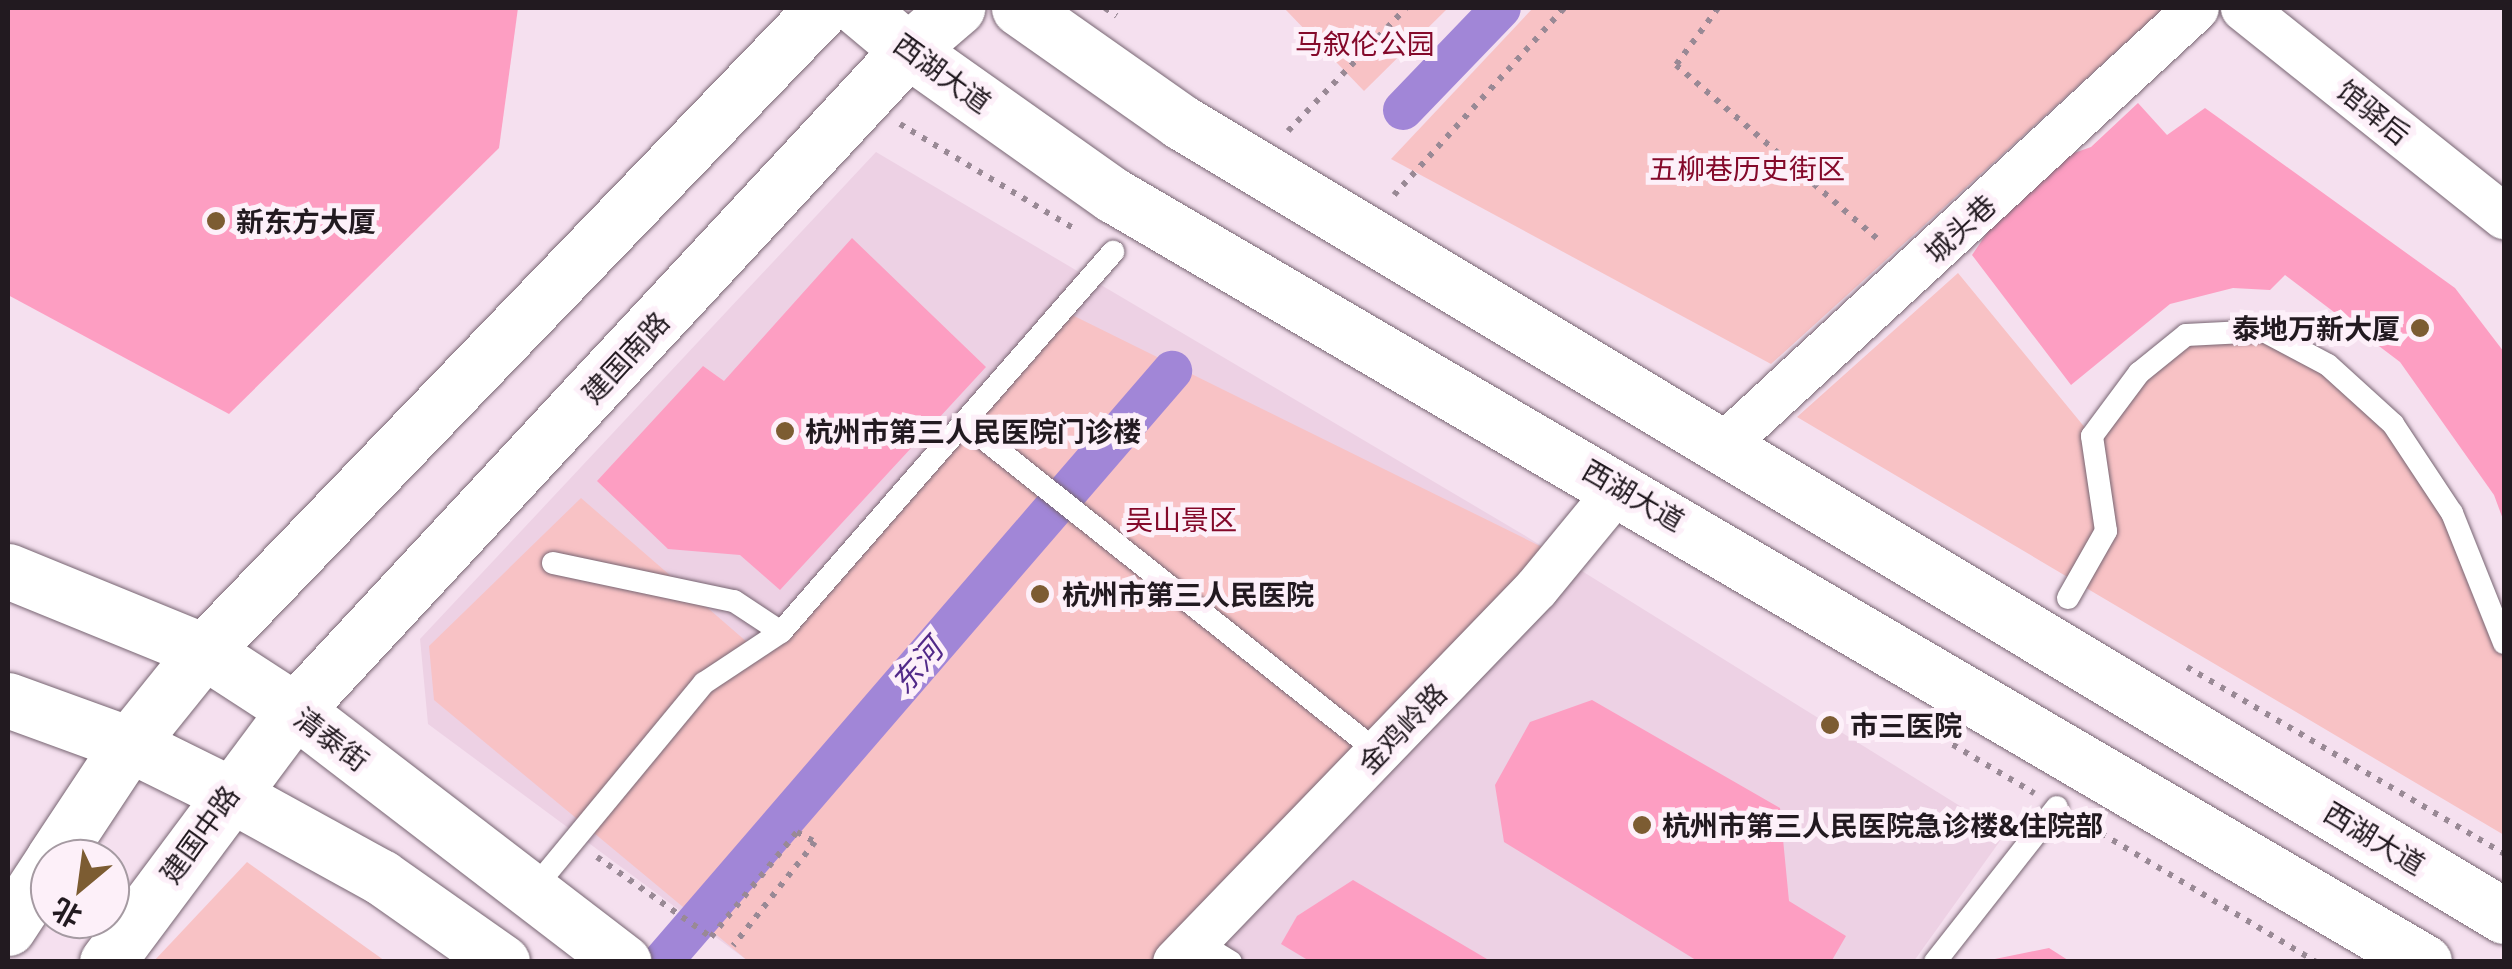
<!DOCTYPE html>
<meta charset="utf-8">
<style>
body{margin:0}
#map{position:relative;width:2512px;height:969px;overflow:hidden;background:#f5e0ef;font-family:"Open Sans","Noto Sans SC",sans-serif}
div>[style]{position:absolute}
.built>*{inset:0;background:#edd1e4}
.green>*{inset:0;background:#f8c2c5}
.canal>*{height:40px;margin:-20px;padding:0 20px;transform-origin:20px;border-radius:20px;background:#a186d7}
.building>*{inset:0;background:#fd9ec2}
.path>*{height:6px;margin-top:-3px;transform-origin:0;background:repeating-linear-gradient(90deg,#998995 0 5px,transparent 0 13px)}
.roads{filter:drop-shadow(0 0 2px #776572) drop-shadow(0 0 2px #776572)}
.lane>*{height:22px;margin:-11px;padding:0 11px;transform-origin:11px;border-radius:11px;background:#fff}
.street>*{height:45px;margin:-22.5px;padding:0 22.5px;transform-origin:22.5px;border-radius:22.5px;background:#fff}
.secondary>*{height:55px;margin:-27.5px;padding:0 27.5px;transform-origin:27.5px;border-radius:27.5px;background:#fff}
.dots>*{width:28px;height:28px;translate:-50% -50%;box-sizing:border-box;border:5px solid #fdf0f9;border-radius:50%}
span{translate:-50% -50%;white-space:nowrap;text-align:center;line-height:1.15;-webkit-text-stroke:10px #fdf0f9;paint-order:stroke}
.park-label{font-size:28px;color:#84092a}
.street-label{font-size:28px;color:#221a20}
.poi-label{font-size:28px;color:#221a20;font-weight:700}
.left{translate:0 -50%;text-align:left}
.right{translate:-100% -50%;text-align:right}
.water-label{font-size:30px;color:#522a89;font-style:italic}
.frame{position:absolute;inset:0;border:10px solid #221a20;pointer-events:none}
.north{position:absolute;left:30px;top:839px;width:100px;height:100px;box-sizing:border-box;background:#fdf0f9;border:2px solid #a59aa2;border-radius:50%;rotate:209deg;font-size:28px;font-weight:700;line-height:40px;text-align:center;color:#221a20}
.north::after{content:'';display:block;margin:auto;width:35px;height:45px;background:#7c5c32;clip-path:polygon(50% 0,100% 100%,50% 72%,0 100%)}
</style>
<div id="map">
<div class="built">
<div style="clip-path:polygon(876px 152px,1524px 535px,2005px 834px,1914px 961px,748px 961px,428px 724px,420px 639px)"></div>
</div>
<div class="green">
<div style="clip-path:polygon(1284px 8px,1448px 8px,1364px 91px)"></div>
<div style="clip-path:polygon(1533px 8px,2164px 8px,1771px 364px,1391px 159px)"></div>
<div style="clip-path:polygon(1958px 273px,2091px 435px,2178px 341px,2264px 331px,2393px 424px,2452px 513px,2504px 643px,2504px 835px,1797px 417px)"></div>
<div style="clip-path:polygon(1062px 310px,1546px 549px,1170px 961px,748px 961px,434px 700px,429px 646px,581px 498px,755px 649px)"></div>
<div style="clip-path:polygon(247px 862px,385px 961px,154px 961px)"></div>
</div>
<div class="canal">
<div style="left:1403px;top:110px;width:141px;rotate:-46.1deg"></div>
<div style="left:662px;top:962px;width:781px;rotate:-49.21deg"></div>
</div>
<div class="building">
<div style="clip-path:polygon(8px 8px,518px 8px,499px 148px,229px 414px,8px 295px)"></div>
<div style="clip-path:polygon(2138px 103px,2167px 135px,2205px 108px,2455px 288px,2504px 352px,2504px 522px,2494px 495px,2400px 362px,2285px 275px,2270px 290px,2233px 288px,2170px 304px,2071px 385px,1972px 255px,1998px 217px,2060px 158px,2091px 147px)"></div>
<div style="clip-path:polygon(852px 238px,986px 367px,780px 590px,740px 555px,668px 549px,597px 481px,703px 366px,724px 381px)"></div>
<div style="clip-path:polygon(1592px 700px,1780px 808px,1789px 901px,1846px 936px,1831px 962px,1699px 962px,1504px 842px,1495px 785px,1530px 722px)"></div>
<div style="clip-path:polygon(1353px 880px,1492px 962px,1311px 962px,1281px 944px,1297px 916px)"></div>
<div style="clip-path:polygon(2049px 948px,2071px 962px,1990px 962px,1990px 960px)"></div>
</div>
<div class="path">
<div style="left:1105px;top:8px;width:14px;rotate:34deg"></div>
<div style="left:1718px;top:8px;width:71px;rotate:126.4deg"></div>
<div style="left:1676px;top:65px;width:272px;rotate:40.8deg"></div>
<div style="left:900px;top:124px;width:202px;rotate:31deg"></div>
<div style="left:1288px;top:131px;width:170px;rotate:-46.2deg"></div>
<div style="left:1394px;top:195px;width:253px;rotate:-47.7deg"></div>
<div style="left:2187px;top:667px;width:368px;rotate:30.5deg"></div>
<div style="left:1908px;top:718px;width:147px;rotate:30.8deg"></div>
<div style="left:2079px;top:820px;width:276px;rotate:30.9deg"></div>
<div style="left:597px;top:857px;width:139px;rotate:35.1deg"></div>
<div style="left:711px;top:937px;width:136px;rotate:-50.7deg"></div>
<div style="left:797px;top:832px;width:21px;rotate:29deg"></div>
<div style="left:815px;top:842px;width:132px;rotate:128.3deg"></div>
</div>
<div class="roads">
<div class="lane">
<div style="left:964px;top:423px;width:530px;rotate:38.49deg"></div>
<div style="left:553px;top:563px;width:185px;rotate:11.9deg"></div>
<div style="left:734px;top:601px;width:56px;rotate:33.4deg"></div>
<div style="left:2068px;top:598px;width:77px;rotate:-60.4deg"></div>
<div style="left:2106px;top:531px;width:96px;rotate:-98.4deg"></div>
<div style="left:2092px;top:436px;width:79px;rotate:-53.3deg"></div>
<div style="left:2139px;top:373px;width:60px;rotate:-39deg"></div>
<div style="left:2186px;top:335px;width:78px;rotate:-2.9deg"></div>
<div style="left:2264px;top:331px;width:72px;rotate:28deg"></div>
<div style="left:2328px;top:365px;width:88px;rotate:42.2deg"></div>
<div style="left:2393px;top:424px;width:107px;rotate:56.5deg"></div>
<div style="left:2452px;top:513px;width:140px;rotate:68.2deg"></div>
<div style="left:531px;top:892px;width:271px;rotate:-50.4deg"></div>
<div style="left:704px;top:683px;width:92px;rotate:-33.5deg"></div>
<div style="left:781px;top:632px;width:505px;rotate:-48.86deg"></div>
<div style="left:1195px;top:940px;width:42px;rotate:31.4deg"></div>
<div style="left:1935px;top:962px;width:197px;rotate:-51.8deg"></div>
</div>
<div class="street">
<div style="left:2243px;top:8px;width:334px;rotate:38.6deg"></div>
<div style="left:1722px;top:446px;width:645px;rotate:-42.74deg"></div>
<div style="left:1175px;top:962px;width:520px;rotate:-46.01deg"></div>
<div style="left:1536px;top:588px;width:132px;rotate:-50.5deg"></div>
</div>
<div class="secondary">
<div style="left:858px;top:8px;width:65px;rotate:40deg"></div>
<div style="left:908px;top:50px;width:251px;rotate:35.3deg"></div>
<div style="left:1113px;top:195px;width:1519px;rotate:30.33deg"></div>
<div style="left:1019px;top:8px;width:198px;rotate:35.1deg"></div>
<div style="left:1181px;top:122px;width:1543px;rotate:30.97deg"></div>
<div style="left:8px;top:571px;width:212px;rotate:22.2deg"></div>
<div style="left:204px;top:651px;width:108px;rotate:33deg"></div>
<div style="left:295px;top:710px;width:414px;rotate:37.5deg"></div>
<div style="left:8px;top:700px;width:129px;rotate:20deg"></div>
<div style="left:129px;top:744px;width:110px;rotate:26.3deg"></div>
<div style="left:228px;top:793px;width:175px;rotate:28.8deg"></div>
<div style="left:381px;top:877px;width:148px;rotate:35.1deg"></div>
<div style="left:53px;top:859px;width:138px;rotate:-56.5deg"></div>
<div style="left:129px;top:744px;width:119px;rotate:-51.1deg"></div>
<div style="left:204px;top:651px;width:893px;rotate:-46.09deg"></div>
<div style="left:8px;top:928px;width:77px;rotate:-56.7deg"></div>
<div style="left:107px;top:962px;width:314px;rotate:-53.3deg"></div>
<div style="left:295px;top:710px;width:901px;rotate:-47.11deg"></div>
<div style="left:908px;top:50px;width:65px;rotate:-40.6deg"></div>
</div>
</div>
<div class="dots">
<div style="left:216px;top:221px;background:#7c5c32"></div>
<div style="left:2420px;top:328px;background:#7c5c32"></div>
<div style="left:785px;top:431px;background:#7c5c32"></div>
<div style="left:1040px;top:594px;background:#7c5c32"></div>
<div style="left:1830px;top:725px;background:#7c5c32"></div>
<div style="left:1642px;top:825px;background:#7c5c32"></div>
</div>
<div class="park-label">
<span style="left:1365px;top:43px">马叙伦公园</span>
<span style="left:1747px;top:168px">五柳巷历史街区</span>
<span style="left:1181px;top:519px">吴山景区</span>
</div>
<div class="street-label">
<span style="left:943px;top:73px;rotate:36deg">西湖大道</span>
<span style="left:2374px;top:112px;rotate:39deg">馆驿后</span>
<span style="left:1960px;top:228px;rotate:-43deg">城头巷</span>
<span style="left:625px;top:357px;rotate:-47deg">建国南路</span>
<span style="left:1634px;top:495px;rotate:30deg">西湖大道</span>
<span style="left:1402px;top:728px;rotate:-46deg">金鸡岭路</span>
<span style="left:332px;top:739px;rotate:37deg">清泰街</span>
<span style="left:199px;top:834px;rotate:-54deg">建国中路</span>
<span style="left:2375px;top:838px;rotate:31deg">西湖大道</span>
</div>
<div class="poi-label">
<span class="left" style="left:236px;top:221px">新东方大厦</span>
<span class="right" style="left:2400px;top:328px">泰地万新大厦</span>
<span class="left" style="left:805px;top:431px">杭州市第三人民医院门诊楼</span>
<span class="left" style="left:1062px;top:594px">杭州市第三人民医院</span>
<span class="left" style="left:1850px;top:725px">市三医院</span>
<span class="left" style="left:1662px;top:825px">杭州市第三人民医院急诊楼&amp;住院部</span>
</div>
<div class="water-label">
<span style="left:917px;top:666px;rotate:-49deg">东河</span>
</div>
<div class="frame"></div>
<div class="north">北</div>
</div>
